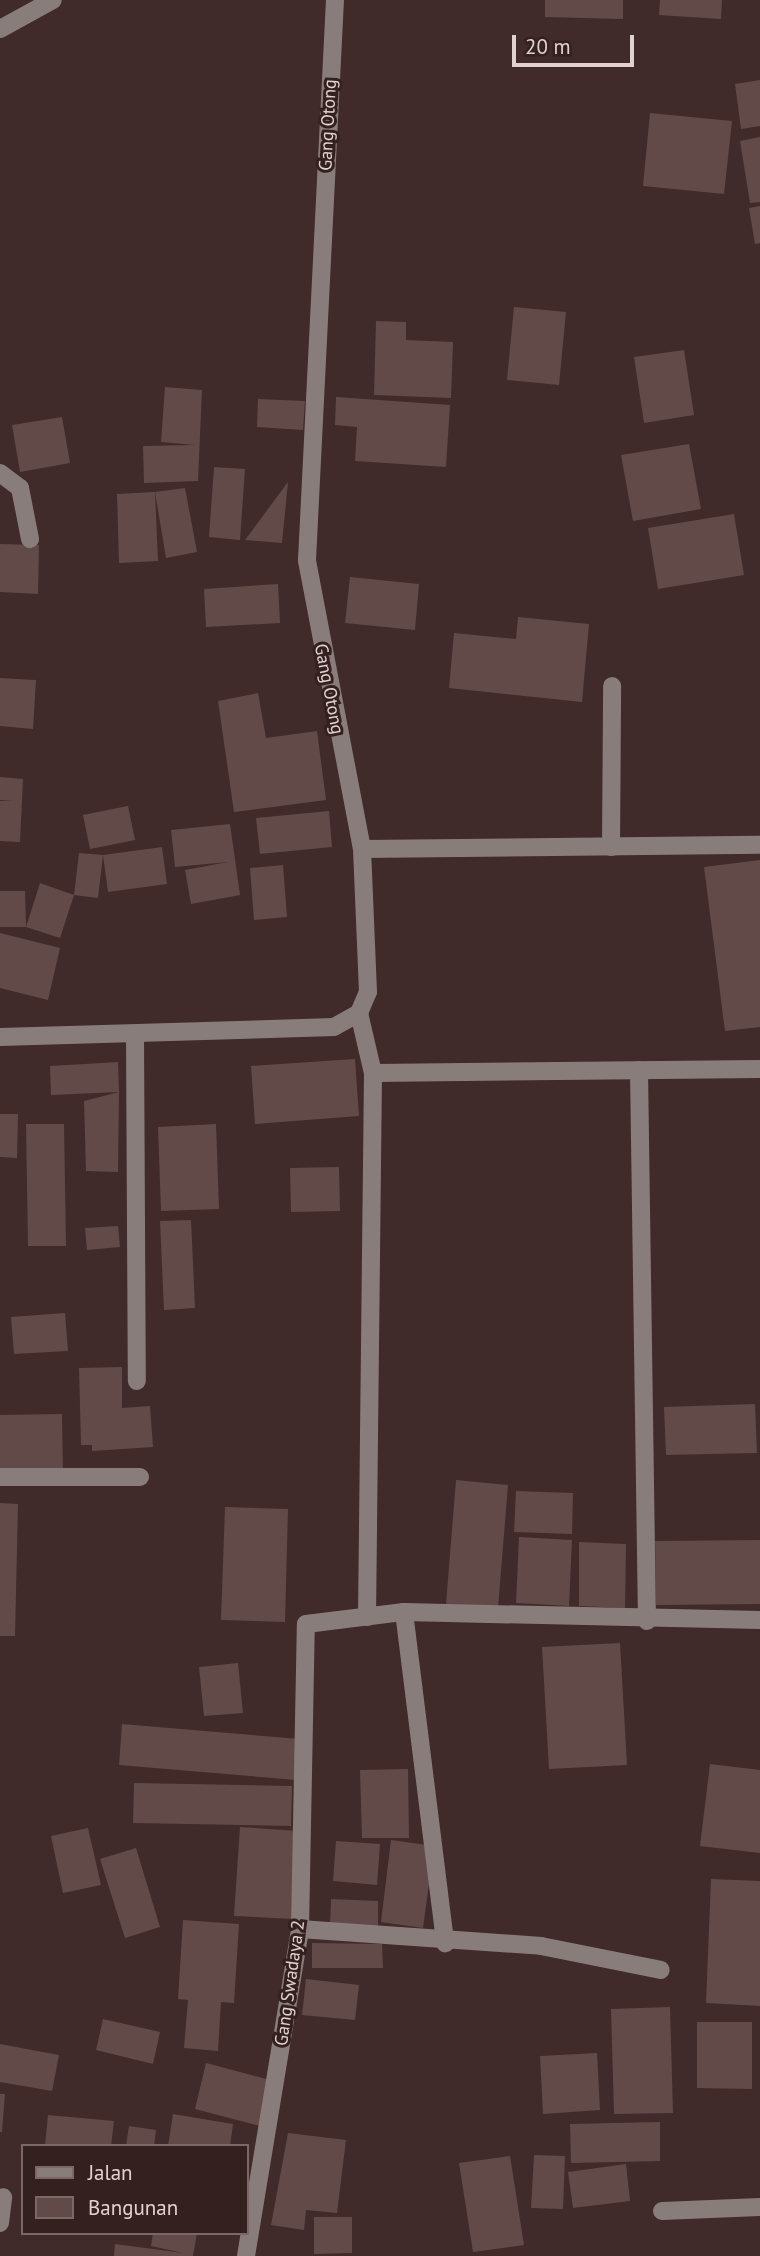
<!DOCTYPE html>
<style>
body{margin:0}
#map{position:relative;width:760px;height:2256px;overflow:hidden;background:#402a2a;font-family:"PT Sans",sans-serif}
div>[style]{position:absolute}
.building>*{inset:0;background:#624a49}
.minor>*{height:18px;margin:-9px;padding:0 9px;transform-origin:9px;border-radius:9px;background:#897d7c}
span{translate:-50% -50%;white-space:nowrap;text-align:center;line-height:1.15;-webkit-text-stroke:6px #352020;paint-order:stroke}
.street-label{font-size:18px;color:#e1d2d1}
.legend{position:absolute;left:21px;top:2144px;width:228px;height:91px;box-sizing:border-box;background:#352020;border:2px solid #7a6767;margin:0;padding:9px 12px;list-style:none;font-size:21px;color:#e1d2d1}
.legend li{display:flex;align-items:center;gap:14px;height:35px}
.legend b{width:35px;border:2px solid #7a6767}
.scale{position:absolute;left:512px;top:35px;width:122px;height:32px;box-sizing:border-box;border:4px solid #e1d2d1;border-top:0;padding-left:9px;font-size:21px;line-height:24px;white-space:nowrap;color:#e1d2d1;-webkit-text-stroke:5px #352020;paint-order:stroke}
</style>
<div id="map">
<div class="building">
<div style="clip-path:polygon(545px 0,623px 0,623px 19px,545px 17px)"></div>
<div style="clip-path:polygon(660px 0,722px 0,721px 19px,659px 15px)"></div>
<div style="clip-path:polygon(760px 80px,760px 126px,741px 129px,735px 84px)"></div>
<div style="clip-path:polygon(650px 113px,732px 121px,724px 194px,643px 186px)"></div>
<div style="clip-path:polygon(760px 137px,760px 202px,750px 203px,740px 141px)"></div>
<div style="clip-path:polygon(760px 206px,760px 243px,755px 244px,749px 208px)"></div>
<div style="clip-path:polygon(514px 307px,566px 312px,559px 385px,507px 380px)"></div>
<div style="clip-path:polygon(376px 321px,406px 322px,406px 340px,453px 342px,451px 398px,374px 395px)"></div>
<div style="clip-path:polygon(684px 350px,694px 415px,644px 423px,634px 357px)"></div>
<div style="clip-path:polygon(165px 387px,202px 390px,198px 481px,144px 483px,143px 446px,195px 445px,161px 442px)"></div>
<div style="clip-path:polygon(336px 397px,450px 405px,446px 467px,355px 461px,357px 427px,335px 425px)"></div>
<div style="clip-path:polygon(258px 399px,305px 401px,303px 430px,257px 427px)"></div>
<div style="clip-path:polygon(62px 417px,70px 463px,20px 472px,12px 425px)"></div>
<div style="clip-path:polygon(689px 444px,701px 509px,633px 521px,621px 455px)"></div>
<div style="clip-path:polygon(214px 467px,245px 469px,240px 540px,209px 537px)"></div>
<div style="clip-path:polygon(288px 482px,282px 543px,245px 540px)"></div>
<div style="clip-path:polygon(185px 488px,197px 552px,166px 558px,155px 492px)"></div>
<div style="clip-path:polygon(155px 492px,158px 561px,119px 563px,117px 494px)"></div>
<div style="clip-path:polygon(734px 514px,744px 575px,658px 589px,648px 528px)"></div>
<div style="clip-path:polygon(0 544px,39px 545px,38px 594px,0 592px)"></div>
<div style="clip-path:polygon(350px 577px,419px 584px,415px 630px,345px 623px)"></div>
<div style="clip-path:polygon(278px 584px,280px 623px,206px 627px,204px 589px)"></div>
<div style="clip-path:polygon(518px 617px,589px 624px,582px 702px,449px 688px,454px 633px,516px 639px)"></div>
<div style="clip-path:polygon(0 678px,36px 680px,33px 729px,0 726px)"></div>
<div style="clip-path:polygon(258px 693px,266px 738px,317px 731px,326px 800px,234px 812px,218px 701px)"></div>
<div style="clip-path:polygon(0 777px,23px 779px,20px 842px,0 841px,0 801px,12px 801px,0 800px)"></div>
<div style="clip-path:polygon(128px 806px,135px 840px,90px 849px,83px 815px)"></div>
<div style="clip-path:polygon(329px 811px,332px 847px,260px 854px,256px 818px)"></div>
<div style="clip-path:polygon(230px 824px,240px 895px,191px 904px,185px 870px,228px 862px,175px 867px,171px 830px)"></div>
<div style="clip-path:polygon(162px 847px,167px 884px,108px 892px,103px 855px)"></div>
<div style="clip-path:polygon(79px 853px,103px 855px,98px 898px,74px 895px)"></div>
<div style="clip-path:polygon(760px 860px,760px 1027px,725px 1031px,704px 867px)"></div>
<div style="clip-path:polygon(283px 865px,287px 917px,254px 920px,250px 868px)"></div>
<div style="clip-path:polygon(40px 883px,74px 895px,60px 938px,26px 927px,0 927px,0 891px,25px 891px,26px 927px)"></div>
<div style="clip-path:polygon(0 933px,60px 948px,48px 1000px,0 988px)"></div>
<div style="clip-path:polygon(355px 1059px,359px 1116px,255px 1124px,251px 1066px)"></div>
<div style="clip-path:polygon(118px 1062px,119px 1092px,51px 1095px,50px 1066px)"></div>
<div style="clip-path:polygon(119px 1092px,118px 1172px,86px 1171px,84px 1101px)"></div>
<div style="clip-path:polygon(0 1114px,18px 1114px,17px 1158px,0 1157px)"></div>
<div style="clip-path:polygon(26px 1124px,64px 1124px,66px 1246px,28px 1246px)"></div>
<div style="clip-path:polygon(216px 1124px,219px 1209px,161px 1211px,158px 1127px)"></div>
<div style="clip-path:polygon(339px 1167px,340px 1211px,291px 1212px,290px 1168px)"></div>
<div style="clip-path:polygon(191px 1220px,195px 1308px,164px 1310px,160px 1221px)"></div>
<div style="clip-path:polygon(118px 1226px,120px 1247px,87px 1250px,85px 1228px)"></div>
<div style="clip-path:polygon(65px 1313px,68px 1351px,14px 1354px,11px 1317px)"></div>
<div style="clip-path:polygon(122px 1367px,122px 1408px,150px 1406px,153px 1447px,92px 1451px,92px 1445px,81px 1445px,79px 1368px)"></div>
<div style="clip-path:polygon(755px 1404px,757px 1453px,666px 1455px,664px 1407px)"></div>
<div style="clip-path:polygon(62px 1414px,63px 1472px,0 1472px,0 1415px)"></div>
<div style="clip-path:polygon(456px 1480px,508px 1485px,498px 1608px,446px 1604px)"></div>
<div style="clip-path:polygon(516px 1491px,573px 1493px,572px 1534px,514px 1532px)"></div>
<div style="clip-path:polygon(0 1503px,18px 1504px,15px 1636px,0 1636px)"></div>
<div style="clip-path:polygon(225px 1507px,288px 1509px,285px 1622px,221px 1620px)"></div>
<div style="clip-path:polygon(519px 1537px,572px 1540px,569px 1606px,516px 1603px)"></div>
<div style="clip-path:polygon(760px 1540px,760px 1604px,656px 1605px,655px 1541px)"></div>
<div style="clip-path:polygon(579px 1542px,626px 1544px,625px 1608px,579px 1606px)"></div>
<div style="clip-path:polygon(620px 1643px,627px 1765px,549px 1769px,542px 1647px)"></div>
<div style="clip-path:polygon(238px 1663px,243px 1713px,204px 1716px,199px 1667px)"></div>
<div style="clip-path:polygon(122px 1724px,299px 1739px,296px 1780px,119px 1765px)"></div>
<div style="clip-path:polygon(710px 1764px,760px 1770px,760px 1853px,700px 1846px)"></div>
<div style="clip-path:polygon(408px 1769px,409px 1838px,362px 1838px,360px 1770px)"></div>
<div style="clip-path:polygon(134px 1783px,292px 1786px,291px 1826px,133px 1823px)"></div>
<div style="clip-path:polygon(240px 1827px,299px 1831px,293px 1919px,234px 1916px)"></div>
<div style="clip-path:polygon(88px 1828px,101px 1885px,63px 1893px,51px 1836px)"></div>
<div style="clip-path:polygon(391px 1840px,434px 1846px,423px 1928px,381px 1922px)"></div>
<div style="clip-path:polygon(336px 1841px,380px 1844px,377px 1885px,333px 1881px)"></div>
<div style="clip-path:polygon(136px 1848px,160px 1927px,125px 1938px,100px 1859px)"></div>
<div style="clip-path:polygon(711px 1879px,760px 1881px,760px 2006px,706px 2003px)"></div>
<div style="clip-path:polygon(331px 1899px,378px 1901px,378px 1929px,330px 1927px)"></div>
<div style="clip-path:polygon(183px 1920px,239px 1924px,234px 2003px,221px 2002px,218px 2051px,184px 2048px,188px 2000px,178px 1999px)"></div>
<div style="clip-path:polygon(312px 1943px,382px 1944px,383px 1968px,312px 1968px)"></div>
<div style="clip-path:polygon(306px 1979px,359px 1985px,355px 2020px,302px 2015px)"></div>
<div style="clip-path:polygon(670px 2007px,673px 2113px,614px 2114px,611px 2009px)"></div>
<div style="clip-path:polygon(103px 2019px,160px 2032px,153px 2064px,96px 2050px)"></div>
<div style="clip-path:polygon(697px 2022px,752px 2022px,752px 2089px,697px 2088px)"></div>
<div style="clip-path:polygon(0 2044px,59px 2055px,52px 2091px,0 2082px)"></div>
<div style="clip-path:polygon(597px 2053px,600px 2110px,543px 2114px,540px 2056px)"></div>
<div style="clip-path:polygon(206px 2063px,274px 2081px,264px 2127px,195px 2109px)"></div>
<div style="clip-path:polygon(0 2094px,5px 2094px,2px 2132px,0 2132px)"></div>
<div style="clip-path:polygon(173px 2114px,233px 2124px,230px 2146px,168px 2146px)"></div>
<div style="clip-path:polygon(48px 2115px,114px 2121px,111px 2146px,45px 2146px)"></div>
<div style="clip-path:polygon(660px 2122px,660px 2161px,571px 2163px,570px 2124px)"></div>
<div style="clip-path:polygon(129px 2126px,156px 2130px,154px 2146px,126px 2146px)"></div>
<div style="clip-path:polygon(288px 2133px,346px 2140px,337px 2213px,306px 2210px,304px 2230px,271px 2225px)"></div>
<div style="clip-path:polygon(534px 2155px,565px 2156px,563px 2209px,531px 2208px)"></div>
<div style="clip-path:polygon(510px 2156px,524px 2245px,473px 2252px,459px 2163px)"></div>
<div style="clip-path:polygon(626px 2164px,630px 2201px,573px 2208px,568px 2172px)"></div>
<div style="clip-path:polygon(314px 2217px,352px 2217px,352px 2253px,314px 2254px)"></div>
<div style="clip-path:polygon(153px 2233px,197px 2233px,193px 2256px,114px 2256px,115px 2244px,183px 2253px,151px 2246px)"></div>
</div>
<div class="minor">
<div style="left:0;top:29px;width:60px;rotate:-28.7deg"></div>
<div style="left:0;top:473px;width:25px;rotate:37deg"></div>
<div style="left:20px;top:488px;width:52px;rotate:78.9deg"></div>
<div style="left:611px;top:847px;width:161px;rotate:-89.6deg"></div>
<div style="left:362px;top:849px;width:398px;rotate:-0.6deg"></div>
<div style="left:359px;top:1013px;width:62px;rotate:76.9deg"></div>
<div style="left:373px;top:1073px;width:544px;rotate:90.63deg"></div>
<div style="left:135px;top:1034px;width:347px;rotate:89.7deg"></div>
<div style="left:0;top:1037px;width:334px;rotate:-1.7deg"></div>
<div style="left:334px;top:1027px;width:29px;rotate:-29deg"></div>
<div style="left:359px;top:1013px;width:23px;rotate:-67deg"></div>
<div style="left:368px;top:992px;width:143px;rotate:-92.4deg"></div>
<div style="left:362px;top:849px;width:294px;rotate:-100.8deg"></div>
<div style="left:307px;top:560px;width:561px;rotate:-87.14deg"></div>
<div style="left:639px;top:1070px;width:551px;rotate:89.17deg"></div>
<div style="left:373px;top:1073px;width:387px;rotate:-0.6deg"></div>
<div style="left:0;top:1477px;width:140px"></div>
<div style="left:404px;top:1612px;width:334px;rotate:82.9deg"></div>
<div style="left:300px;top:1929px;width:242px;rotate:4deg"></div>
<div style="left:541px;top:1946px;width:122px;rotate:11.3deg"></div>
<div style="left:662px;top:2211px;width:98px;rotate:-2.3deg"></div>
<div style="left:0;top:2223px;width:26px;rotate:-83deg"></div>
<div style="left:246px;top:2256px;width:331px;rotate:-80.6deg"></div>
<div style="left:300px;top:1929px;width:305px;rotate:-88.9deg"></div>
<div style="left:306px;top:1624px;width:99px;rotate:-7deg"></div>
<div style="left:404px;top:1612px;width:356px;rotate:1.3deg"></div>
</div>
<div class="street-label">
<span style="left:328px;top:125px;rotate:-87deg">Gang Otong</span>
<span style="left:329px;top:689px;rotate:79deg">Gang Otong</span>
<span style="left:290px;top:1983px;rotate:-82deg">Gang Swadaya 2</span>
</div>
<ul class="legend">
<li><b style="height:9px;background:#897d7c"></b>Jalan</li>
<li><b style="height:19px;background:#624a49"></b>Bangunan</li>
</ul>
<div class="scale">20 m</div>
</div>
